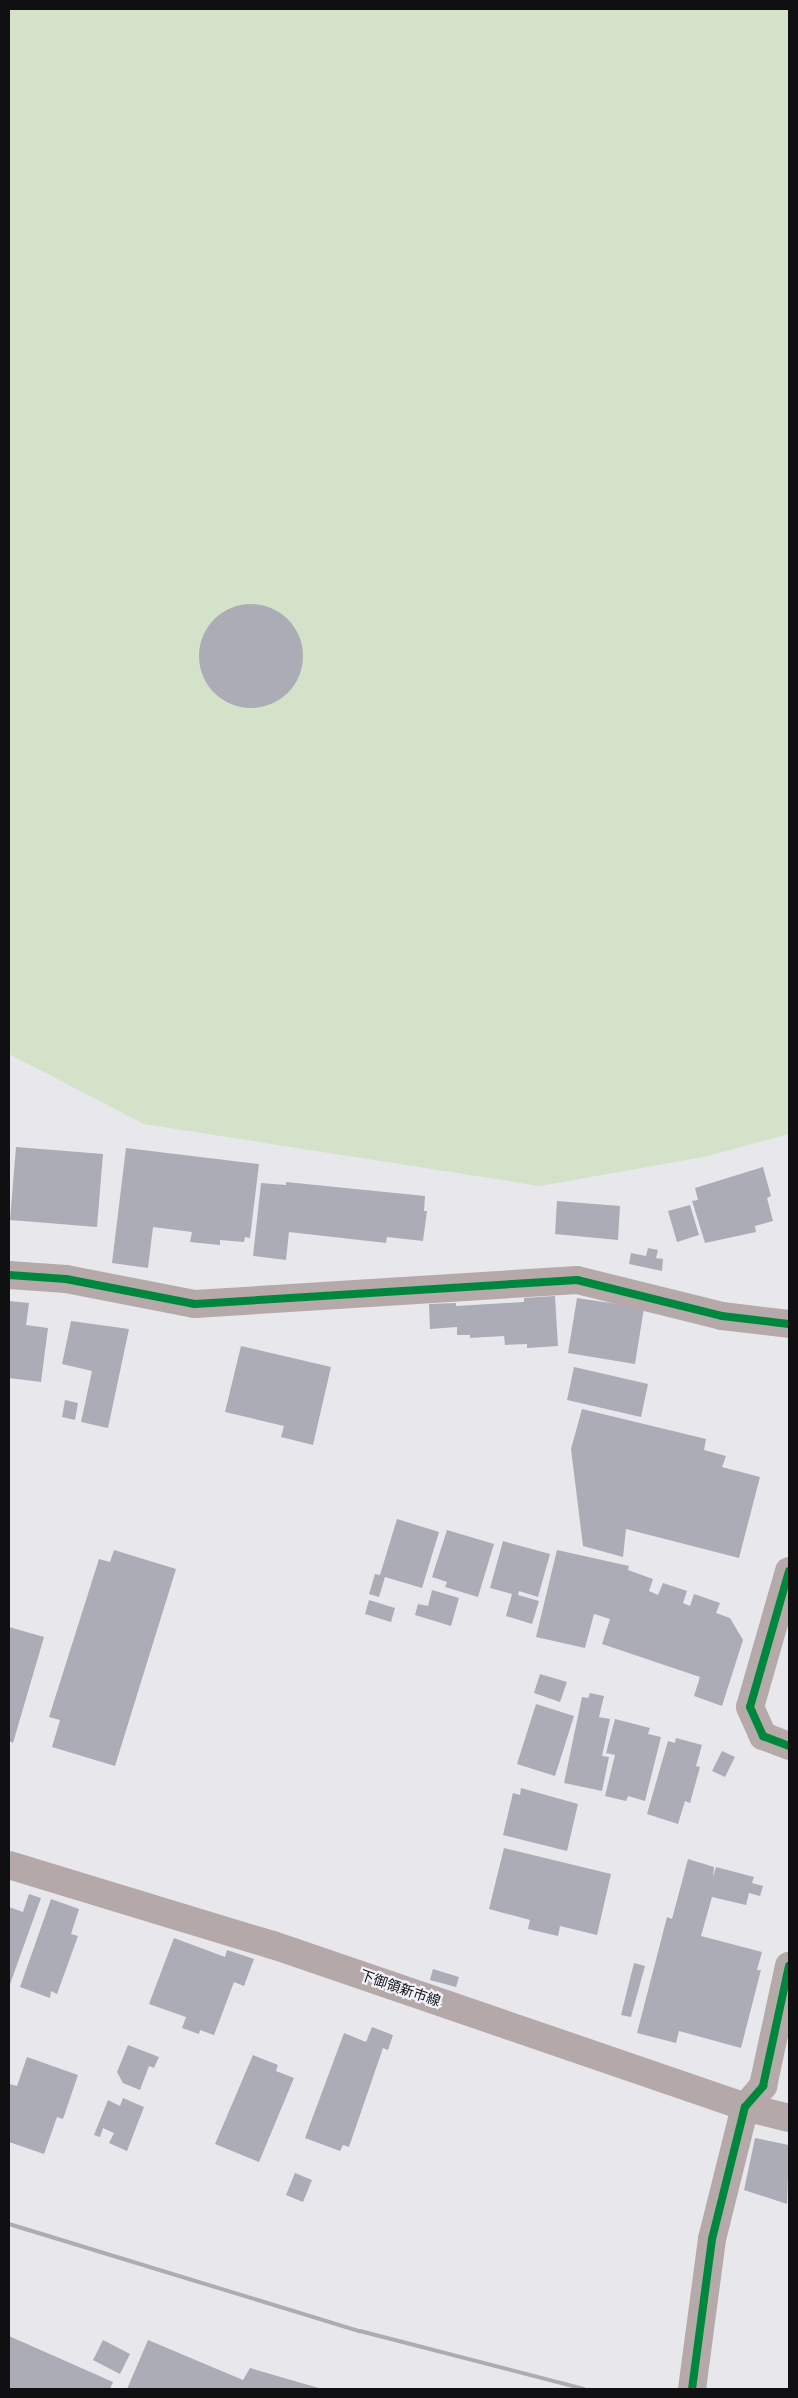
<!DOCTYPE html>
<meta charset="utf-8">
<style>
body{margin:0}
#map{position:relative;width:798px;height:2398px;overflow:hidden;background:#e7e7ec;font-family:"Fira Sans Condensed","Noto Sans JP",sans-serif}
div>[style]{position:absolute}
.green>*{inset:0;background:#d3e2c9}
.building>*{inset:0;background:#acacb7}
.round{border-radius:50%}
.minor>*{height:28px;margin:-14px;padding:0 14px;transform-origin:14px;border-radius:14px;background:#b5aaa9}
.secondary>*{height:28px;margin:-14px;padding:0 14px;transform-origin:14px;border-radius:14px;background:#b4a8a8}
.rail>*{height:4px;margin:-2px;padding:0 2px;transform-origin:2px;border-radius:2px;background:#b0abac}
.cycleway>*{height:8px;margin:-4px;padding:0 4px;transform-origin:4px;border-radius:4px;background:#00873e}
span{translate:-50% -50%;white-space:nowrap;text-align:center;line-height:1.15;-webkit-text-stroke:4.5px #f2f3fb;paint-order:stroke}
.street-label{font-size:14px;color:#101013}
.frame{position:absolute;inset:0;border:10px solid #101013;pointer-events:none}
</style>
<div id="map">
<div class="green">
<div style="clip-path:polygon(9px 9px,789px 9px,789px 1134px,703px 1157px,540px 1186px,144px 1124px,9px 1054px)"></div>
</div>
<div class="building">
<div class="round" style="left:199px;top:604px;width:104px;height:104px"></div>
<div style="clip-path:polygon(16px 1147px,103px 1154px,97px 1227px,10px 1220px)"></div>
<div style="clip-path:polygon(126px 1148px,259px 1164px,250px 1238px,245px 1237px,244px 1242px,220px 1240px,220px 1245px,190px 1242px,192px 1232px,153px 1227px,148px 1268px,112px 1263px)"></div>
<div style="clip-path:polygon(763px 1167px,771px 1196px,767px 1198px,773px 1221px,755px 1226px,756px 1232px,705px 1243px,692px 1201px,698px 1200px,695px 1188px)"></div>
<div style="clip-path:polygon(286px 1182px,425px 1196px,424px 1211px,427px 1211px,423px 1241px,387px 1237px,386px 1243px,289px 1232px,286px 1260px,253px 1256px,261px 1183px,286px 1185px)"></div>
<div style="clip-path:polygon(557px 1201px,620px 1206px,618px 1240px,555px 1234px)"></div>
<div style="clip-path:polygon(690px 1205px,699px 1235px,677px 1242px,668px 1211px)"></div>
<div style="clip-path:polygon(648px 1248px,658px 1250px,656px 1258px,663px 1259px,662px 1271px,629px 1264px,631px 1253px,646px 1256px)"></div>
<div style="clip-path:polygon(555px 1296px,558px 1346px,527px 1348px,527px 1344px,505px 1345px,504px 1336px,470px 1338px,470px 1335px,457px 1335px,457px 1327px,430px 1329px,429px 1304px,456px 1303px,456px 1306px,524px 1302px,524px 1298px)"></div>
<div style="clip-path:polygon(577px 1298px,644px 1308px,635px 1364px,568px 1353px)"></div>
<div style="clip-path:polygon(9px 1301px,29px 1303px,26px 1325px,48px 1328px,41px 1382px,9px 1378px)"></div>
<div style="clip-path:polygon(71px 1321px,129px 1329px,108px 1428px,81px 1422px,92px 1371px,62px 1364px)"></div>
<div style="clip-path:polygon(241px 1346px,331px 1367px,313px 1445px,281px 1437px,284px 1426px,225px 1412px)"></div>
<div style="clip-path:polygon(574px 1367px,648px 1384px,641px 1417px,567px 1400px)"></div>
<div style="clip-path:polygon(65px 1400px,78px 1403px,75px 1420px,62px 1417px)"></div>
<div style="clip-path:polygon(582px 1409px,706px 1439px,704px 1450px,726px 1456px,722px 1467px,760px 1477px,739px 1558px,626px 1529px,623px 1557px,583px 1546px,571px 1449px)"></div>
<div style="clip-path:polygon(397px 1519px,439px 1532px,422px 1588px,385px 1577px,379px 1597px,369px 1594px,375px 1574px,380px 1575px)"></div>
<div style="clip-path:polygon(447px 1530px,494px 1544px,478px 1597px,445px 1587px,447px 1582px,432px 1577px)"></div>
<div style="clip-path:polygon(503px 1541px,550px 1554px,538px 1597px,519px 1591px,518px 1595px,539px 1601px,532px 1624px,506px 1616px,512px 1594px,490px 1588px)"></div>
<div style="clip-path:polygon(114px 1550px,176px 1569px,115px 1766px,52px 1747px,60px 1720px,49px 1717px,99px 1559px,110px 1562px)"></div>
<div style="clip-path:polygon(557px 1550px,629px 1566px,628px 1570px,653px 1579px,649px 1591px,658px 1595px,663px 1583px,687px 1591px,683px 1603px,690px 1606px,694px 1594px,720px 1603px,716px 1613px,730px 1618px,743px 1640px,722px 1706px,694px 1696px,700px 1677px,602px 1644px,610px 1619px,594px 1614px,585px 1648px,536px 1637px)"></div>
<div style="clip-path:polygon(432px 1590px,459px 1598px,451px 1626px,415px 1615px,418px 1604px,428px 1606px)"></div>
<div style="clip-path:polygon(369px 1600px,395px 1608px,391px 1622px,365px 1614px)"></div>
<div style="clip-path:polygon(9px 1627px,44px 1637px,13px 1743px,9px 1741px)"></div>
<div style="clip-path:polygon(540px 1674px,567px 1682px,560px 1702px,534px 1693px)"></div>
<div style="clip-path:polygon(590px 1693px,604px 1696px,599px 1717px,610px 1719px,602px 1756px,609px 1757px,602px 1791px,564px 1783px,582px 1697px,588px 1698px)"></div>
<div style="clip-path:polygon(536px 1704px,574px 1716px,555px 1776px,517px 1764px)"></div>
<div style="clip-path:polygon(615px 1719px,650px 1728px,648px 1734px,661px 1737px,645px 1801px,628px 1796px,626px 1801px,605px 1796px,615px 1755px,606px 1753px)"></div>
<div style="clip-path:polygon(676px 1738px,702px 1745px,696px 1766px,700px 1767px,690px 1803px,685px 1801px,678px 1824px,647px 1814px,668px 1741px,675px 1743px)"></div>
<div style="clip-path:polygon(722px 1751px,735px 1757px,725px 1777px,712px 1771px)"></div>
<div style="clip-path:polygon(521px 1788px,578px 1804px,567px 1851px,503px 1835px,513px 1793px,520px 1795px)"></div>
<div style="clip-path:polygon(504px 1848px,611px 1874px,597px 1935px,560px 1926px,558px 1936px,528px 1929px,530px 1920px,489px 1909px)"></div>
<div style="clip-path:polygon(688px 1859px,714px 1867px,713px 1877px,716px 1867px,754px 1877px,752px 1883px,763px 1886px,760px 1896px,749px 1893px,746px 1905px,712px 1897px,701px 1936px,762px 1952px,757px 1970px,761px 1970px,741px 2048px,679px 2031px,676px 2043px,637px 2033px,667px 1917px,672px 1919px)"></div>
<div style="clip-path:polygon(29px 1894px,41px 1898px,9px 1987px,9px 1907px,23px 1912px)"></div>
<div style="clip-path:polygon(51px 1899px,79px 1909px,71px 1934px,78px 1936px,57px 1994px,51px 1991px,50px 1998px,20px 1987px)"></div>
<div style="clip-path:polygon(174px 1938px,225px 1957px,227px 1950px,254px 1959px,244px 1986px,234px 1982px,214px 2035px,200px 2030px,199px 2034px,182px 2028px,186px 2017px,149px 2004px)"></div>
<div style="clip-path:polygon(634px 1963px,645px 1966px,631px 2017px,621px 2015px)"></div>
<div style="clip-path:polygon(433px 1969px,459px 1977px,456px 1987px,430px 1980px)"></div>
<div style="clip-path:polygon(372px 2027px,393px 2035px,388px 2050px,383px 2048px,349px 2147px,343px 2145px,340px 2151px,305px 2138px,344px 2033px,366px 2042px)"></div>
<div style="clip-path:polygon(128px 2045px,159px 2057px,154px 2068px,149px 2066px,140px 2090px,123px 2083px,117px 2072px)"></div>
<div style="clip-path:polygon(253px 2055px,278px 2065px,276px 2071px,294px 2078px,259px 2162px,215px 2144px)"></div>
<div style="clip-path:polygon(27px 2057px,78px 2075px,63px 2119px,57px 2117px,44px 2154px,9px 2142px,9px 2084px,17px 2086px)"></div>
<div style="clip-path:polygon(123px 2098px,144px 2107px,127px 2151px,109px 2143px,114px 2133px,103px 2128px,100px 2137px,94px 2135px,108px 2100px,120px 2106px)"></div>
<div style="clip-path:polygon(755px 2138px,789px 2145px,787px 2204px,744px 2190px)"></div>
<div style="clip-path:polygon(295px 2173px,312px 2180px,303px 2202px,286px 2195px)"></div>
<div style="clip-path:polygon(9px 2336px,113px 2382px,110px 2389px,9px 2389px)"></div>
<div style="clip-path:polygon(103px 2340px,130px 2354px,120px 2374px,93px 2360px)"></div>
<div style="clip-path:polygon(148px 2340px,243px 2380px,250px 2368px,322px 2389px,127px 2389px)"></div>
</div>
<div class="minor">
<div style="left:9px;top:1275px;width:57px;rotate:4deg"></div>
<div style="left:66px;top:1279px;width:131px;rotate:11deg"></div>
<div style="left:195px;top:1304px;width:383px;rotate:-3.6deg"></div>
<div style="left:577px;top:1280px;width:149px;rotate:13.9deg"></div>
<div style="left:722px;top:1316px;width:67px;rotate:6.8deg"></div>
<div style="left:789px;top:1571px;width:141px;rotate:106deg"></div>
<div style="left:750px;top:1707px;width:32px;rotate:66deg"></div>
<div style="left:763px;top:1736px;width:28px;rotate:21deg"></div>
<div style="left:692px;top:2389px;width:151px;rotate:-82.4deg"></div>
<div style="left:712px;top:2239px;width:136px;rotate:-76deg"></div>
<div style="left:745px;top:2107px;width:28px;rotate:-49deg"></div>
<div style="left:763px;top:2086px;width:123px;rotate:-77.8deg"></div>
</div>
<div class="secondary">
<div style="left:9px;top:1865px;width:276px;rotate:16.9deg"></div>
<div style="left:273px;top:1945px;width:499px;rotate:18.9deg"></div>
<div style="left:745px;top:2107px;width:45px;rotate:14deg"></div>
</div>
<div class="rail">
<div style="left:9px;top:2224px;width:367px;rotate:17deg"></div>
<div style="left:360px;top:2331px;width:231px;rotate:14.5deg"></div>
</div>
<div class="cycleway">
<div style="left:9px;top:1275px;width:57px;rotate:4deg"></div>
<div style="left:66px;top:1279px;width:131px;rotate:11deg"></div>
<div style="left:195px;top:1304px;width:383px;rotate:-3.6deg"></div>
<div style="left:577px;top:1280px;width:149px;rotate:13.9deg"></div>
<div style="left:722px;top:1316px;width:67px;rotate:6.8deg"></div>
<div style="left:789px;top:1571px;width:141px;rotate:106deg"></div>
<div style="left:750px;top:1707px;width:32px;rotate:66deg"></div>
<div style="left:763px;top:1736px;width:28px;rotate:21deg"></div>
<div style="left:692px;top:2389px;width:151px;rotate:-82.4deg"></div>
<div style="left:712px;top:2239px;width:136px;rotate:-76deg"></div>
<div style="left:745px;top:2107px;width:28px;rotate:-49deg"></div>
<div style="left:763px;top:2086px;width:123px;rotate:-77.8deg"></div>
</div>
<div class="street-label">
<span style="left:400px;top:1989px;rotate:19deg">下御領新市線</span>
</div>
<div class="frame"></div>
</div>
